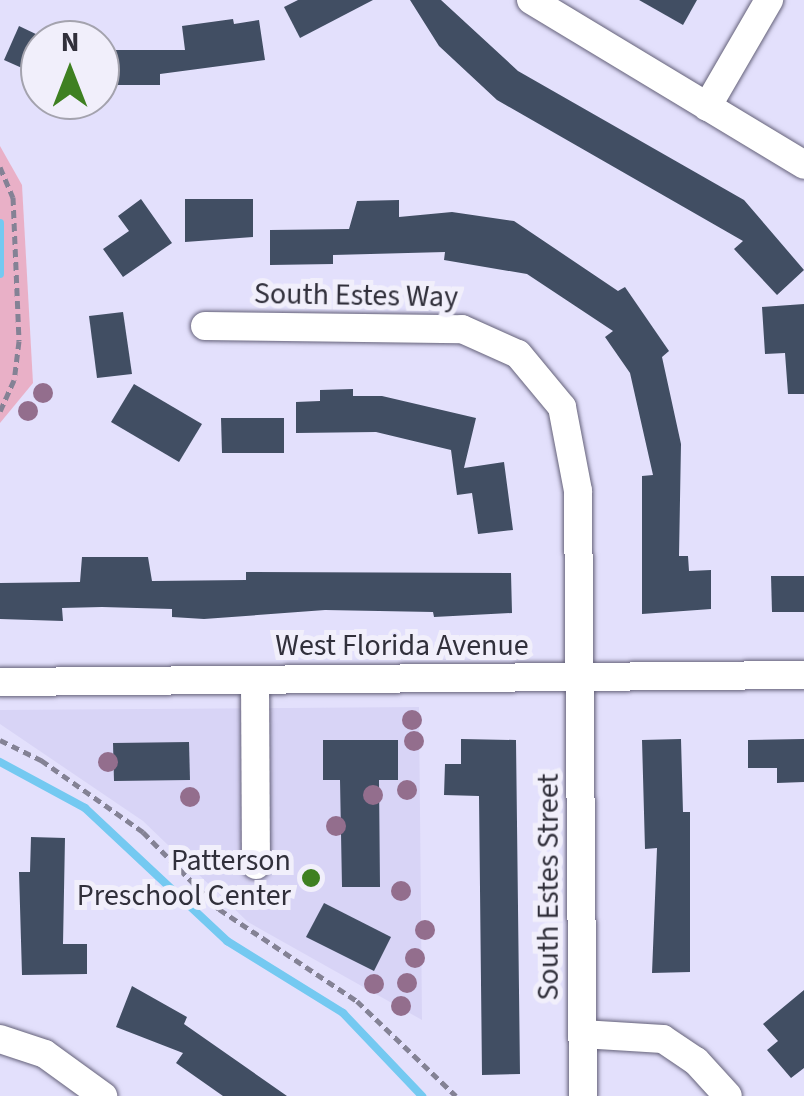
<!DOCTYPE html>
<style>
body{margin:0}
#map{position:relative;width:804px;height:1096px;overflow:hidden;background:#e3e0fc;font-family:"Source Sans 3",sans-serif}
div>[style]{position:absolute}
.built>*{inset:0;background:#d8d4f6}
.green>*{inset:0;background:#e9b0c7}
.stream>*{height:8px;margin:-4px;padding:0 4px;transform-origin:4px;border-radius:4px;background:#74c9f1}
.building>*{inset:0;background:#414e63}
.path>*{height:5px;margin-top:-2.5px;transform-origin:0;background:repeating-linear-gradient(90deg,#848295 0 8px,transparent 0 13px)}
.roads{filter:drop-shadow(0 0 2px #646179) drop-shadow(0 0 2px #646179)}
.minor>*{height:28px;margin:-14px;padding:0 14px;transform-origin:14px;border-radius:14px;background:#fff}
.trees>*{width:20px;height:20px;margin:-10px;border-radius:50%;background:#936e8d}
.dots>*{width:28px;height:28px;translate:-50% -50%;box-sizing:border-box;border:5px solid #f1effb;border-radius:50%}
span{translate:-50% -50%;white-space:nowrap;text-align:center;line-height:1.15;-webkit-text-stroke:10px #f1effb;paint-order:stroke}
.street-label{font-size:30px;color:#31303b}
.poi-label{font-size:30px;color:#31303b}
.right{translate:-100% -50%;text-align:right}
.north{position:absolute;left:20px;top:20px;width:100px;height:100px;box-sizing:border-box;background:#f1effb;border:2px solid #a4a3ae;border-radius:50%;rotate:0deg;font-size:28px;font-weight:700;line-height:40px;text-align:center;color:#31303b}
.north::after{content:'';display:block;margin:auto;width:35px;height:45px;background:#3e8021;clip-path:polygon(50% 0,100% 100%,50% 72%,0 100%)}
</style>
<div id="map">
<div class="built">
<div style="clip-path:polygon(419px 707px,422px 1020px,248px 922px,143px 821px,0 724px,0 710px)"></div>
</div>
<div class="green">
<div style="clip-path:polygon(0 146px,22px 185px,33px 383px,0 423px)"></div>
</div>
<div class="stream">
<div style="left:0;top:223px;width:51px;rotate:90deg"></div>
<div style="left:0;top:762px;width:97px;rotate:28.4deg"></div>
<div style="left:85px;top:808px;width:195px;rotate:43.1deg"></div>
<div style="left:227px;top:941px;width:137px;rotate:31.8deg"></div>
<div style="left:343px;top:1013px;width:115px;rotate:46.4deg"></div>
</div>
<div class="building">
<div style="clip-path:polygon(298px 0,373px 0,300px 38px,284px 7px)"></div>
<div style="clip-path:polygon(410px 0,441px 0,518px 71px,744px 200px,804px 270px,777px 295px,734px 249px,743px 241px,497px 100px,439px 46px)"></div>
<div style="clip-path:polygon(639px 0,697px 0,683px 25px)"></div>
<div style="clip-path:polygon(233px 19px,234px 24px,259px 20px,265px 60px,160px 74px,160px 85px,100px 85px,100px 50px,185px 50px,182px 26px)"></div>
<div style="clip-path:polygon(19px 26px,40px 36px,40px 76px,4px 60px)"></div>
<div style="clip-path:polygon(141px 199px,172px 243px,123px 277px,103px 249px,129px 231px,118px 216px)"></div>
<div style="clip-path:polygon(185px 199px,253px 199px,253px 237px,185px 242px)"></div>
<div style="clip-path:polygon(399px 200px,399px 217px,452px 212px,514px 221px,618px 291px,625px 287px,669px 351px,662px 357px,681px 444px,679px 556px,688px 556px,689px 571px,711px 570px,711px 609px,642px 614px,642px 476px,653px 475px,630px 373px,605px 337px,613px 331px,527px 274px,444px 260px,445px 252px,333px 255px,333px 264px,270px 265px,270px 230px,349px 229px,357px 201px)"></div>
<div style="clip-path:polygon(804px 304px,804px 394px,788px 394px,785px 353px,765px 354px,762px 307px)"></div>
<div style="clip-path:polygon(123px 312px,132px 374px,97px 378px,89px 316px)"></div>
<div style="clip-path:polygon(134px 384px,202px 424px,179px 462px,111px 422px)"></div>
<div style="clip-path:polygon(353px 389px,353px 396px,382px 396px,476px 418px,464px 468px,504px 462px,513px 530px,478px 534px,472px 493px,457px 495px,451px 450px,376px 432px,296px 433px,296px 402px,320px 401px,320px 390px)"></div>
<div style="clip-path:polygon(221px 418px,284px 418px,284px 453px,222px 453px)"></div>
<div style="clip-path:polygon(82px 557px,148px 557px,152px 581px,246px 580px,246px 572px,511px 573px,512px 613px,434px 617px,433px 612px,325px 610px,204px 619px,172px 617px,172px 609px,102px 607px,62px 608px,63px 621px,0 619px,0 583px,80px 582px)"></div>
<div style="clip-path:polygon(771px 576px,804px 576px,804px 612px,772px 612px)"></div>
<div style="clip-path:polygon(461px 739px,516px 740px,520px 1074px,482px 1075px,479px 796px,444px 795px,445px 764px,461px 764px)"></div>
<div style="clip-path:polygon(681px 739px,683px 812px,690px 812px,690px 972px,652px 973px,657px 848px,645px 849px,642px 740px)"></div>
<div style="clip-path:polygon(804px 739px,804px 782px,777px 783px,777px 768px,748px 768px,748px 740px)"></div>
<div style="clip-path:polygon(323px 740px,398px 740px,398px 780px,379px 780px,380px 887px,342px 887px,340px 780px,323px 780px)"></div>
<div style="clip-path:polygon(189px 742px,190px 780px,114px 781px,113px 743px)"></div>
<div style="clip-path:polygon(31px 837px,65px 838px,63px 944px,87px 944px,87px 974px,22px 975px,19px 872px,30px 872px)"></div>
<div style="clip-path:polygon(324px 903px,391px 937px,374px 971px,306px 937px)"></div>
<div style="clip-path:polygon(132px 986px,187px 1017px,184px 1024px,287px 1096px,223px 1096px,176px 1063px,183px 1053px,116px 1027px)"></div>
<div style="clip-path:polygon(804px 990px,804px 1068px,791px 1078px,767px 1050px,778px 1041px,763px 1024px)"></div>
</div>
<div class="path">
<div style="left:0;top:167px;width:33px;rotate:67deg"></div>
<div style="left:13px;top:197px;width:144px;rotate:87.6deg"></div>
<div style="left:19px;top:341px;width:39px;rotate:97deg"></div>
<div style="left:14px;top:380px;width:34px;rotate:114deg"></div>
<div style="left:0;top:740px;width:46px;rotate:26deg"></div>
<div style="left:41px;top:760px;width:125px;rotate:35.2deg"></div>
<div style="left:143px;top:832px;width:108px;rotate:45.4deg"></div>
<div style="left:219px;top:909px;width:166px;rotate:33.7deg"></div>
<div style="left:357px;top:1001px;width:137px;rotate:43.8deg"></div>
</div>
<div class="roads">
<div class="minor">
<div style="left:531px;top:0;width:319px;rotate:31.1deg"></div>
<div style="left:707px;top:107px;width:124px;rotate:-59.9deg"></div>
<div style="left:205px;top:326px;width:257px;rotate:0.7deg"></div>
<div style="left:462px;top:329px;width:61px;rotate:24.1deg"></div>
<div style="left:518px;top:354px;width:69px;rotate:50.3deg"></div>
<div style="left:562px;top:407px;width:86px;rotate:79.2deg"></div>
<div style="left:578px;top:491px;width:605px;rotate:89.53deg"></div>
<div style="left:255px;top:680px;width:185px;rotate:89.7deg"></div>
<div style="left:0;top:682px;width:804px;rotate:-0.5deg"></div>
<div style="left:582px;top:1034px;width:81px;rotate:3.5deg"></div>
<div style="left:663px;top:1039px;width:40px;rotate:34deg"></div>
<div style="left:696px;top:1061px;width:47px;rotate:47.6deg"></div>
<div style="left:0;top:1039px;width:47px;rotate:18.4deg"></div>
<div style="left:45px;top:1054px;width:72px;rotate:35.9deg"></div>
</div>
</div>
<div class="trees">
<div style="left:43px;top:393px"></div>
<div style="left:28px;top:411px"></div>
<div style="left:412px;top:720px"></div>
<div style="left:414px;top:741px"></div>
<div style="left:108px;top:762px"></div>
<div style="left:407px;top:790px"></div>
<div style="left:373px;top:795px"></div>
<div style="left:190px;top:797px"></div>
<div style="left:336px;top:826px"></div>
<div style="left:401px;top:891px"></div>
<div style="left:425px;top:930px"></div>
<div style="left:415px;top:958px"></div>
<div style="left:407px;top:983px"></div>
<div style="left:374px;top:984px"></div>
<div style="left:401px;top:1006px"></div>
</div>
<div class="dots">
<div style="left:311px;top:878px;background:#3e8021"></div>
</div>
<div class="street-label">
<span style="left:356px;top:296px;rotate:1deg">South Estes Way</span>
<span style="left:402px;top:646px">West Florida Avenue</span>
<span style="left:549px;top:887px;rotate:-90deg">South Estes Street</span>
</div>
<div class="poi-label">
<span class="right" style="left:291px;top:878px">Patterson<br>Preschool Center</span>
</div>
<div class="north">N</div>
</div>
